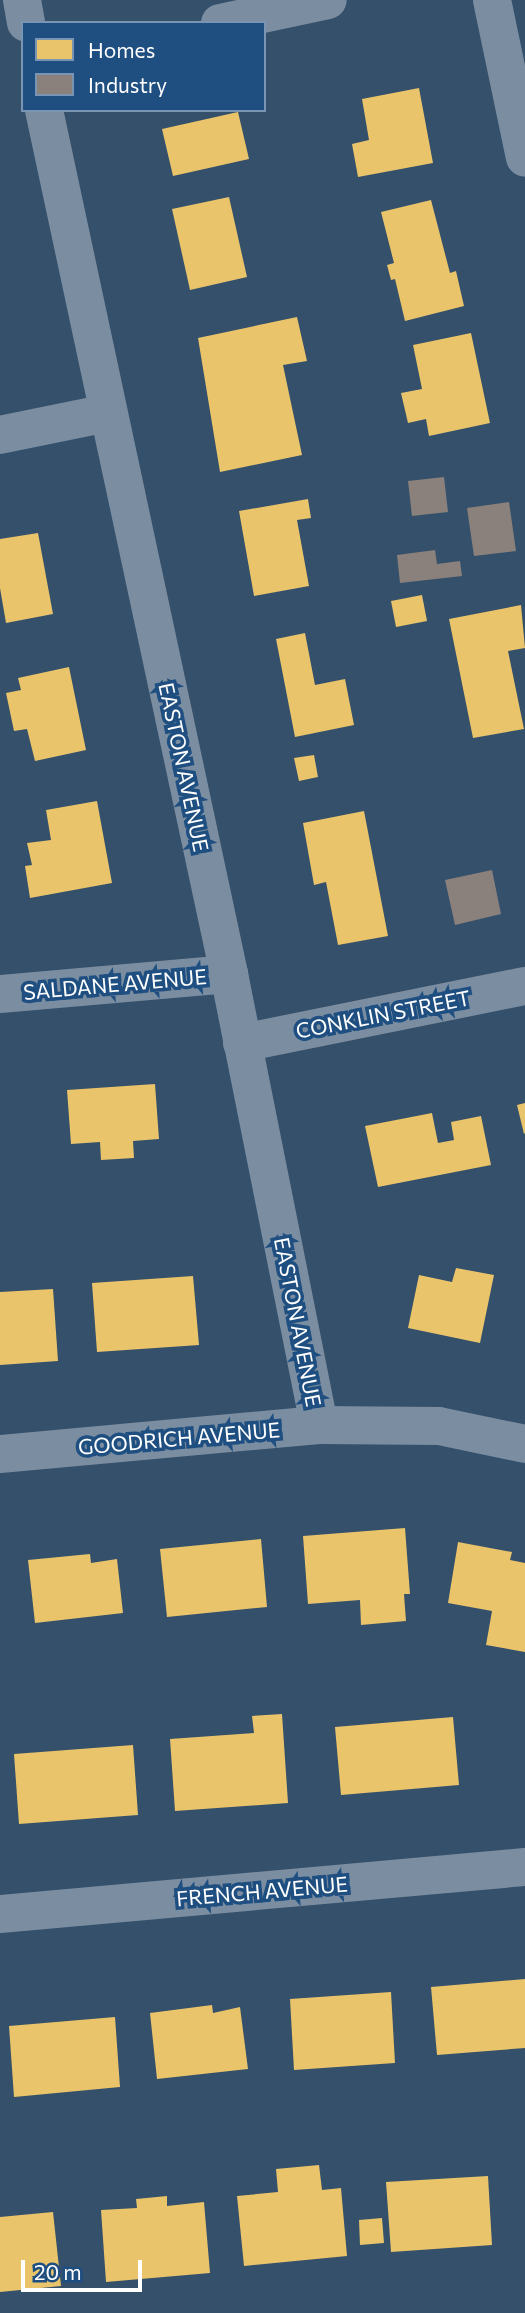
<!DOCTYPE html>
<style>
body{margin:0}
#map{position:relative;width:525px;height:2313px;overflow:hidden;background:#35506b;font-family:Commissioner,sans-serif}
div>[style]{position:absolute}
.homes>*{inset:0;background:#e9c46a}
.industry>*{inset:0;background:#8a817c}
.minor>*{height:38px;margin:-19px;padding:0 19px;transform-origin:19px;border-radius:19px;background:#7b8ea1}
span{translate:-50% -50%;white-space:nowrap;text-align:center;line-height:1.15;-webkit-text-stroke:7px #1f4f81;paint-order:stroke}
.street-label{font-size:21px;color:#fff}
.legend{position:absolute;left:21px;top:21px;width:245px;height:91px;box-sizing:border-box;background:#1f4f81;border:2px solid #7995b3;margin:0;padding:9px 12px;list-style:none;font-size:21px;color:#fff}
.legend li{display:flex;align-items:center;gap:14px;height:35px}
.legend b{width:35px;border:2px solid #7995b3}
.scale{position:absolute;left:21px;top:2260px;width:121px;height:32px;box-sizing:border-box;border:4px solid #fff;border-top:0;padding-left:9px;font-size:21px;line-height:24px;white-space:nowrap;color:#fff;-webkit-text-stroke:5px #1f4f81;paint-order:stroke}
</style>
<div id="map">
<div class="homes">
<div style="clip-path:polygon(419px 88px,433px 163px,358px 177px,352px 144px,369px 140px,362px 99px)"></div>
<div style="clip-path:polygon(238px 112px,249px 159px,173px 176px,162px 129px)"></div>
<div style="clip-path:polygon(229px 197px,247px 277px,190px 290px,172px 209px)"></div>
<div style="clip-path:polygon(431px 200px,450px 273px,456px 271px,464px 306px,405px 321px,395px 279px,391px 280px,387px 265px,394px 263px,381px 212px)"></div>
<div style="clip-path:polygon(297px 317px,307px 361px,283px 365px,302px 455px,220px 472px,198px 338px)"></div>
<div style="clip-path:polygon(471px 333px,490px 423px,429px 436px,426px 419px,408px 423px,401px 393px,422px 389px,413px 345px)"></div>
<div style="clip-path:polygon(308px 499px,311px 518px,297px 520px,309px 586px,254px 596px,239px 511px)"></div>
<div style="clip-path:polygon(38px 533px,53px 614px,6px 623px,0 588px,0 539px)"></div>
<div style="clip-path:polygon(422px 595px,427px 621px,396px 627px,391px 601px)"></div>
<div style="clip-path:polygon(521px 605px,525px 648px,508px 651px,524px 729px,473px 738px,449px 619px)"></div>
<div style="clip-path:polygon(305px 633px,315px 685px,345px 679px,354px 725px,295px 737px,276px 639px)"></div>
<div style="clip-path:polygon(69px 667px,86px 750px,35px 761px,27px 729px,14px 731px,6px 693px,21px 690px,18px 678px)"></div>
<div style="clip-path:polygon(314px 755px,318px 777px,299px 781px,294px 758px)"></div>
<div style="clip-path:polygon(97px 801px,112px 883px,30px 898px,25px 866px,32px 865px,27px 843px,51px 840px,46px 810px)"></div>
<div style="clip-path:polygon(364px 811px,388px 936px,338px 945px,326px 882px,314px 885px,303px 823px)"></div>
<div style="clip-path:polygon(155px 1084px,159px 1139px,133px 1141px,134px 1158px,101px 1160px,100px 1142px,71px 1144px,67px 1090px)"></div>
<div style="clip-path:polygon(525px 1103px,525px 1133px,524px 1134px,517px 1105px)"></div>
<div style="clip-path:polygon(432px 1113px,438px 1143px,454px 1140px,451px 1122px,481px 1116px,491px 1165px,378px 1187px,365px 1126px)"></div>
<div style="clip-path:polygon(456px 1268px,494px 1275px,480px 1343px,408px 1328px,419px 1275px,452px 1282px)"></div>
<div style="clip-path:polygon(193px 1276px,199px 1345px,97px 1352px,92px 1283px)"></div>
<div style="clip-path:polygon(53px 1289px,58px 1361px,0 1365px,0 1292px)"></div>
<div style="clip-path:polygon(405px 1528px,410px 1594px,404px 1594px,406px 1621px,361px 1625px,360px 1600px,308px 1604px,303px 1536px)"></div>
<div style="clip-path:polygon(261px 1539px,267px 1607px,167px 1617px,160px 1549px)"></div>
<div style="clip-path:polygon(458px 1542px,512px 1552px,510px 1560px,525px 1563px,525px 1652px,486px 1645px,492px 1611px,448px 1603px)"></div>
<div style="clip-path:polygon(90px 1554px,91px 1563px,117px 1559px,123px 1613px,35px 1623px,28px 1560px)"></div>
<div style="clip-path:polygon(282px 1714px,288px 1803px,175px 1811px,170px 1739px,254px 1733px,252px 1716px)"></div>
<div style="clip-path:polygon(453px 1717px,459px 1785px,341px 1795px,335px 1727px)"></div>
<div style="clip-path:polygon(133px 1745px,138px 1815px,19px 1824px,14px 1754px)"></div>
<div style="clip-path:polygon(525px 1979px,525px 2048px,437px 2055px,431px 1987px)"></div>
<div style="clip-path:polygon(391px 1992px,395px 2063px,294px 2070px,290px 1999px)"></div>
<div style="clip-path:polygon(212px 2005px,213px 2013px,240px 2007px,248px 2069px,157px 2079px,150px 2013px)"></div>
<div style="clip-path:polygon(115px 2017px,120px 2087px,14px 2097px,9px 2026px)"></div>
<div style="clip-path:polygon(319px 2165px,322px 2190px,341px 2188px,347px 2256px,244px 2266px,237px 2196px,278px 2192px,276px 2169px)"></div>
<div style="clip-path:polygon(488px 2176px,492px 2245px,391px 2252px,386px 2182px)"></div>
<div style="clip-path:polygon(167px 2196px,167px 2206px,204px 2202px,210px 2273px,106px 2282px,101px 2210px,137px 2208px,136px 2199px)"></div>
<div style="clip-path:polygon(53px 2212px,61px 2286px,0 2292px,0 2217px)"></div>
<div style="clip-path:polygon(382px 2218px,384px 2243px,360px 2245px,359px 2220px)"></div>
</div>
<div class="industry">
<div style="clip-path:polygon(444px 477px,448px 512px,412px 516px,408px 481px)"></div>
<div style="clip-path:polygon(509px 502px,516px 551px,474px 556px,467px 508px)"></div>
<div style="clip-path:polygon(435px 550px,437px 564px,460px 561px,462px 576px,400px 583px,397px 555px)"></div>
<div style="clip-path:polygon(492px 870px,501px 914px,455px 925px,445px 880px)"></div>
</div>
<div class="minor">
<div style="left:22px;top:0;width:23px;rotate:80deg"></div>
<div style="left:492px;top:0;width:161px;rotate:78.2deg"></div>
<div style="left:220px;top:23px;width:110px;rotate:-12deg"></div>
<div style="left:44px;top:110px;width:884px;rotate:77.91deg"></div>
<div style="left:229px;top:974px;width:460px;rotate:78.7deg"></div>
<div style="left:0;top:435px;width:109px;rotate:-11.6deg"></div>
<div style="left:0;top:994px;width:230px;rotate:-5deg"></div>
<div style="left:242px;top:1043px;width:289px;rotate:-11.4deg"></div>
<div style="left:0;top:1454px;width:320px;rotate:-5.2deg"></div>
<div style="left:319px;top:1425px;width:120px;rotate:0.5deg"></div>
<div style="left:439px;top:1426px;width:88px;rotate:11.8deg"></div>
<div style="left:0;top:1914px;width:527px;rotate:-5.12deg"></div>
</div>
<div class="street-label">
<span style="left:184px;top:767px;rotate:78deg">EASTON AVENUE</span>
<span style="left:115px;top:984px;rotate:-5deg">SALDANE AVENUE</span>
<span style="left:383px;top:1014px;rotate:-11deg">CONKLIN STREET</span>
<span style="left:298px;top:1322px;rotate:79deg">EASTON AVENUE</span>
<span style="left:179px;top:1438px;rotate:-5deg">GOODRICH AVENUE</span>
<span style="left:262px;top:1891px;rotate:-5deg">FRENCH AVENUE</span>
</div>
<ul class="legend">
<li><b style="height:19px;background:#e9c46a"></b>Homes</li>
<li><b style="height:19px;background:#8a817c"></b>Industry</li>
</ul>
<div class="scale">20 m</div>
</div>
